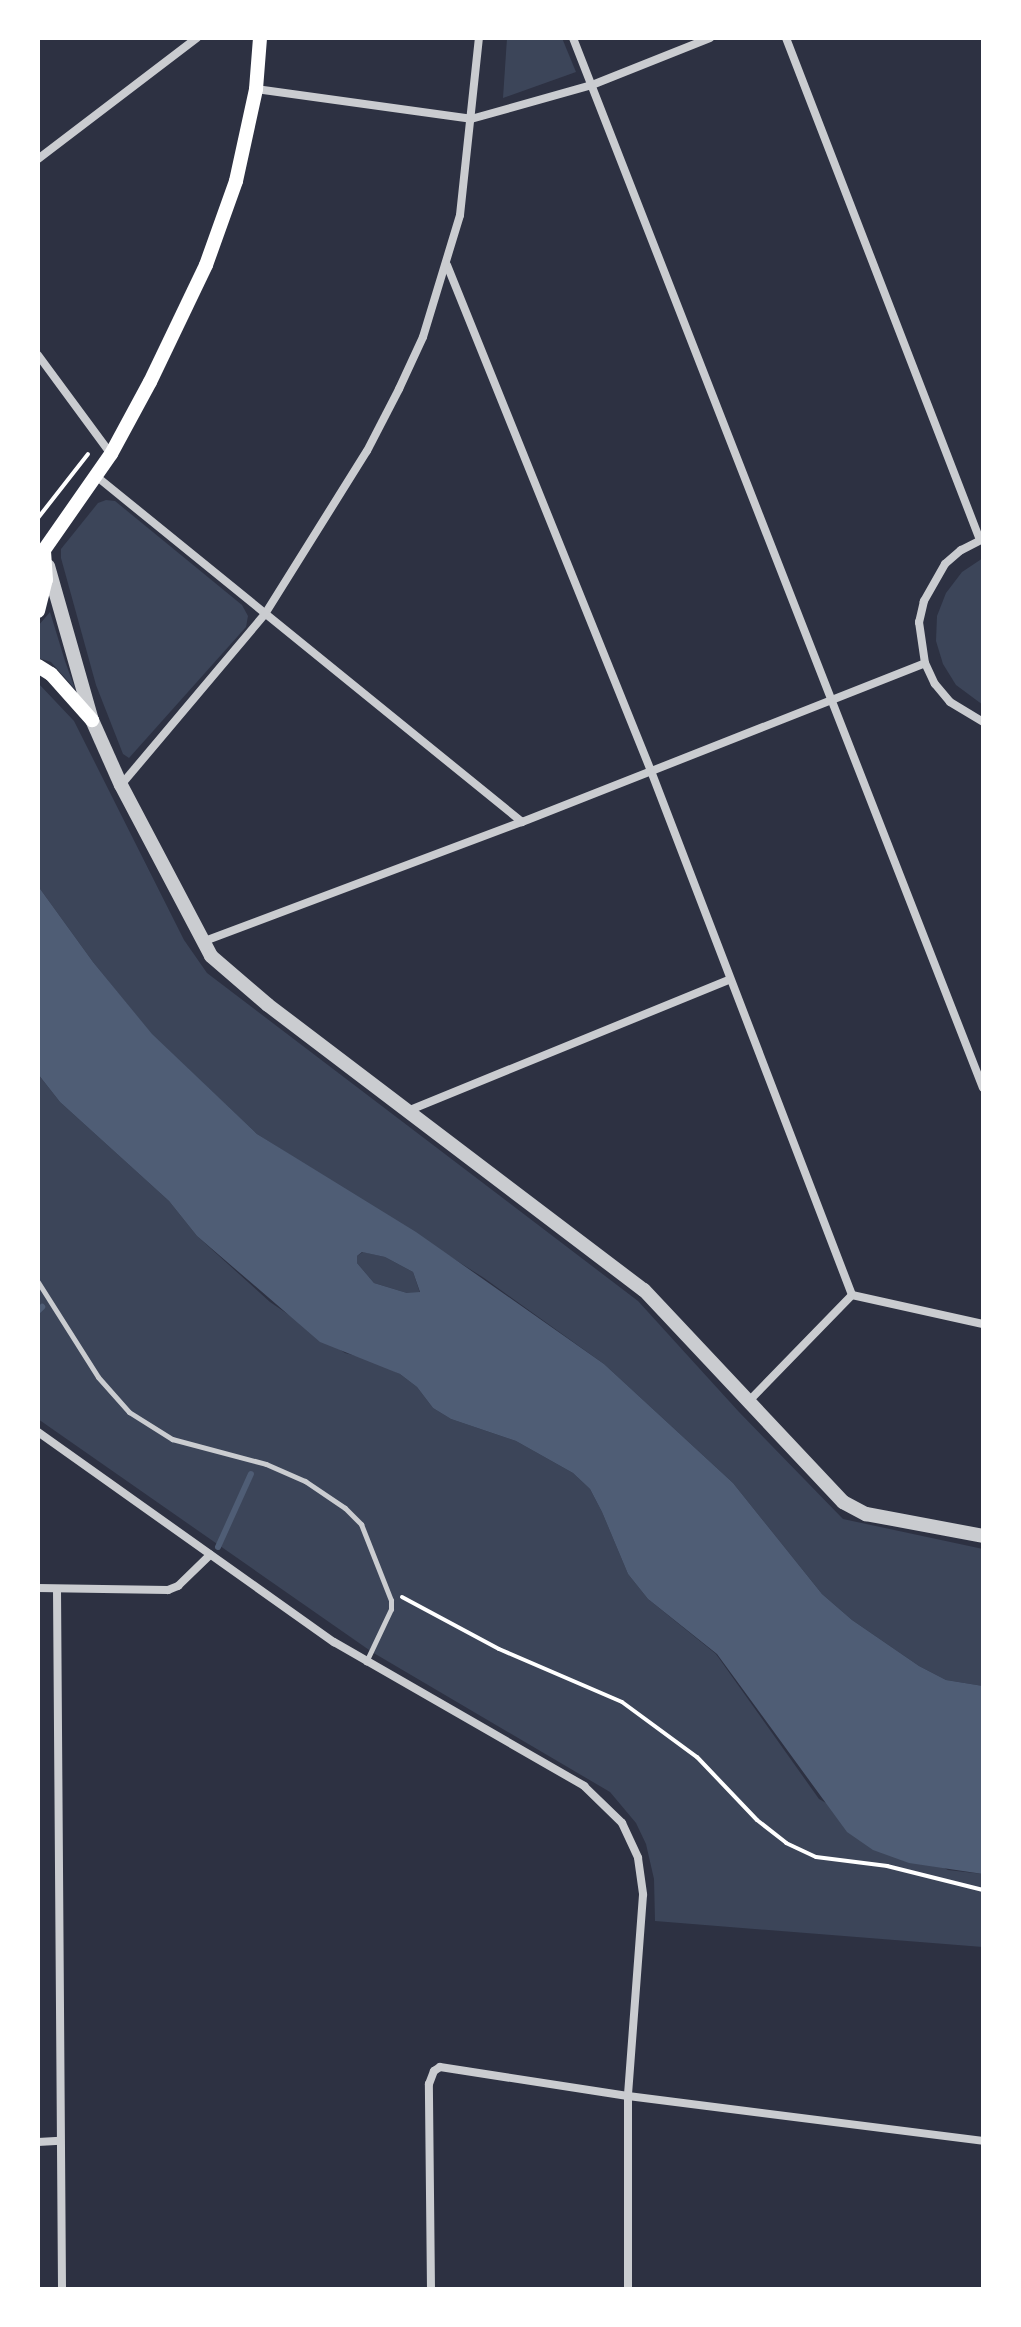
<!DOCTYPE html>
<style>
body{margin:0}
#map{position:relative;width:1021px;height:2327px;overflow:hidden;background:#2d3142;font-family:Spectral,serif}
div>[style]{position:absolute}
.green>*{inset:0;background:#3c4559}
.water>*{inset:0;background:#4f5d75}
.stream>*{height:6px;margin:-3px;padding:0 3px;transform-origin:3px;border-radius:3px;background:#4f5d75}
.path>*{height:4px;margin:-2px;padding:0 2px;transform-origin:2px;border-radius:2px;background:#fff}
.service>*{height:5px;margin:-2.5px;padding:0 2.5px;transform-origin:2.5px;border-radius:2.5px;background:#caccd0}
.minor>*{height:8px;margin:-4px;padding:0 4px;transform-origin:4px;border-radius:4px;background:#caccd0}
.tertiary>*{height:14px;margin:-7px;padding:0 7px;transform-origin:7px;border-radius:7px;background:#caccd0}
.secondary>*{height:14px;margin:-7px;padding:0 7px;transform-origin:7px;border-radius:7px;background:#fff}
span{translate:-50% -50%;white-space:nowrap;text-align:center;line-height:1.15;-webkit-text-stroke:7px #fff;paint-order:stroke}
.frame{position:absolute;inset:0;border:40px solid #fff;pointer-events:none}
</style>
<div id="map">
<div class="green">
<div style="clip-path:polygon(507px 38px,562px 38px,576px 72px,503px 98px)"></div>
<div style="clip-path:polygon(106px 500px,115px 501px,242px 605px,248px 616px,246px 627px,129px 758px,123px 754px,96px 685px,61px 558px,61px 549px,98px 503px)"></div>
<div style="clip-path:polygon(983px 558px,983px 705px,956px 685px,943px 664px,936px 641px,937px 616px,946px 593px,962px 572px)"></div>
<div style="clip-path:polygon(50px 612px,65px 661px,75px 689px,51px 662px,38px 658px,38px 626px)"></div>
<div style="clip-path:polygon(38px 683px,74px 721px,184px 940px,207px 973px,638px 1301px,739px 1412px,843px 1519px,983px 1549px,983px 1686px,946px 1680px,919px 1666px,852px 1620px,822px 1594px,733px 1483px,604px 1364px,484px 1278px,257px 1134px,152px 1035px,93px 962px,38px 886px)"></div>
<div style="clip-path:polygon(38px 1074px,60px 1102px,169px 1201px,197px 1236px,270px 1302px,345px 1353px,372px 1360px,400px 1374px,417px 1387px,433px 1408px,451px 1419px,516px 1441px,573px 1473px,590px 1489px,602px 1512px,628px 1574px,648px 1599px,716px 1654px,819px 1799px,948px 1870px,983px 1874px,983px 1947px,655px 1921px,654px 1879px,646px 1844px,636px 1823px,610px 1792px,372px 1652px,38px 1419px)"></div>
<div style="clip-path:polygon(363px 1252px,385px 1257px,413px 1272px,420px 1293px,407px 1293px,374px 1283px,357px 1263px,357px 1256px)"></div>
</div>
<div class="water">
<div style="clip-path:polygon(evenodd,38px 886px,93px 962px,152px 1034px,257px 1134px,416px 1232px,604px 1364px,733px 1483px,822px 1594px,852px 1620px,919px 1666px,946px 1680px,983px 1686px,983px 1874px,909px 1863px,873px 1850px,847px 1832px,717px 1654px,648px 1599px,628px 1574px,602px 1512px,590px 1489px,573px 1473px,516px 1441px,451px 1419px,433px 1408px,417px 1387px,400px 1374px,320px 1342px,197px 1236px,169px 1201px,60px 1102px,38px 1074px,38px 886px,362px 1252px,385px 1257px,413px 1272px,420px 1292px,407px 1293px,374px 1283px,357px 1263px,357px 1256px,362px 1252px)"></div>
</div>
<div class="stream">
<div style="left:38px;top:1311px;width:6px;rotate:-45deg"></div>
<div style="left:218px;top:1547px;width:80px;rotate:-65.7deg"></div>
</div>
<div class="path">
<div style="left:38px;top:518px;width:81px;rotate:-52deg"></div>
<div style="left:402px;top:1597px;width:110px;rotate:28.2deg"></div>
<div style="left:499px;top:1649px;width:134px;rotate:23.3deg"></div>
<div style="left:622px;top:1702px;width:93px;rotate:36.3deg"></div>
<div style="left:697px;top:1757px;width:87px;rotate:46.4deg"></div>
<div style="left:757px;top:1820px;width:37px;rotate:38deg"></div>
<div style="left:786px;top:1843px;width:33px;rotate:25deg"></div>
<div style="left:816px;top:1857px;width:72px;rotate:7.2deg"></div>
<div style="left:887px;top:1866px;width:99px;rotate:14deg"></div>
</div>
<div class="service">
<div style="left:38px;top:1282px;width:112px;rotate:57.7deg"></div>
<div style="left:98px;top:1377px;width:47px;rotate:48.5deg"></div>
<div style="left:129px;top:1412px;width:51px;rotate:32.1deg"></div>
<div style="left:172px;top:1439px;width:97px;rotate:14.9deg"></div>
<div style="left:266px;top:1464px;width:43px;rotate:23.6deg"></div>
<div style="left:305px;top:1481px;width:48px;rotate:34deg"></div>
<div style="left:345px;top:1508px;width:23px;rotate:45deg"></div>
<div style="left:361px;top:1524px;width:82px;rotate:68.5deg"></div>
<div style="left:391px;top:1600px;width:9px;rotate:90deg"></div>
<div style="left:391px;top:1609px;width:59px;rotate:115.3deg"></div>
</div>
<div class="minor">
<div style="left:573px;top:38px;width:1127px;rotate:68.67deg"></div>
<div style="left:786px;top:38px;width:538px;rotate:68.87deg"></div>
<div style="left:256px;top:89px;width:217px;rotate:7.9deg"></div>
<div style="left:471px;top:119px;width:126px;rotate:-15.7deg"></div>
<div style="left:592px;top:85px;width:127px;rotate:-21.7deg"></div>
<div style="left:38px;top:159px;width:200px;rotate:-37.3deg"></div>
<div style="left:447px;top:265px;width:546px;rotate:68.04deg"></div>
<div style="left:651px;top:771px;width:561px;rotate:69.01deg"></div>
<div style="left:38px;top:355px;width:123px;rotate:53.6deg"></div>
<div style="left:96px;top:476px;width:549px;rotate:39.08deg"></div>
<div style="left:983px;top:539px;width:25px;rotate:153deg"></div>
<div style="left:961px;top:550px;width:21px;rotate:139deg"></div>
<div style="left:945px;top:564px;width:43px;rotate:119.6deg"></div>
<div style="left:924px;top:601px;width:22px;rotate:103deg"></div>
<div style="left:919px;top:622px;width:41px;rotate:81.7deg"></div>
<div style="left:925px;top:663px;width:23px;rotate:65deg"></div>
<div style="left:935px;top:684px;width:23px;rotate:50deg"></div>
<div style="left:950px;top:702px;width:39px;rotate:31deg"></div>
<div style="left:121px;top:785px;width:224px;rotate:-49.9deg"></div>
<div style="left:265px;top:614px;width:192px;rotate:-58deg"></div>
<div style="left:367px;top:451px;width:70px;rotate:-62.7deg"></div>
<div style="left:399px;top:389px;width:57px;rotate:-65.2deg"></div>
<div style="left:423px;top:337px;width:127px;rotate:-73.1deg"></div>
<div style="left:460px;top:215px;width:178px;rotate:-83.9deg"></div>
<div style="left:202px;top:942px;width:342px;rotate:-20.6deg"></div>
<div style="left:522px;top:822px;width:433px;rotate:-21.5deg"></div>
<div style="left:410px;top:1110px;width:344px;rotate:-22.2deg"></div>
<div style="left:852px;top:1295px;width:134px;rotate:12.5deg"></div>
<div style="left:747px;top:1403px;width:151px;rotate:-45.8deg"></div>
<div style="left:38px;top:1432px;width:363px;rotate:35.4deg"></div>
<div style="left:334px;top:1642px;width:289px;rotate:29.9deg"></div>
<div style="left:584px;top:1786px;width:53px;rotate:44.2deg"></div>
<div style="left:622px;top:1823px;width:38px;rotate:65deg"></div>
<div style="left:638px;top:1858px;width:37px;rotate:82deg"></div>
<div style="left:643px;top:1895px;width:202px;rotate:94.3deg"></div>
<div style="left:628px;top:2096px;width:193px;rotate:90deg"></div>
<div style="left:38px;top:1588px;width:130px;rotate:0.9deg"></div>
<div style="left:168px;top:1590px;width:11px;rotate:-22deg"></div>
<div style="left:178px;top:1586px;width:45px;rotate:-44.1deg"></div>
<div style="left:57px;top:1589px;width:700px;rotate:89.59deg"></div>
<div style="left:38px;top:2142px;width:22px;rotate:-3deg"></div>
<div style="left:431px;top:2289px;width:205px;rotate:-90.6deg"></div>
<div style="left:429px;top:2084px;width:14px;rotate:-69deg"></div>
<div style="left:434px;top:2071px;width:7px;rotate:-34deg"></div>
<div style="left:440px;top:2067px;width:190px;rotate:8.8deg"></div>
<div style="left:628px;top:2096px;width:358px;rotate:7.2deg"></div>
</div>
<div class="tertiary">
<div style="left:48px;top:566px;width:160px;rotate:74.1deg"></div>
<div style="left:92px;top:720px;width:71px;rotate:66deg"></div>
<div style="left:121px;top:785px;width:193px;rotate:62.2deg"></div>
<div style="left:211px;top:956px;width:75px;rotate:40.7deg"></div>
<div style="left:268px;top:1005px;width:472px;rotate:37.2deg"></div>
<div style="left:644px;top:1290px;width:291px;rotate:46.8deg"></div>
<div style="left:843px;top:1502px;width:26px;rotate:28deg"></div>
<div style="left:866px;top:1514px;width:119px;rotate:10.6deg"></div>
</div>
<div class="secondary">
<div style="left:44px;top:550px;width:117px;rotate:-55.1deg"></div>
<div style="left:111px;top:454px;width:82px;rotate:-61.6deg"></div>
<div style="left:150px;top:382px;width:130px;rotate:-64.4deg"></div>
<div style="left:206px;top:265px;width:89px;rotate:-70.3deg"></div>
<div style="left:236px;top:181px;width:94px;rotate:-77.7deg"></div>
<div style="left:256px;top:89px;width:51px;rotate:-85.5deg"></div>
<div style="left:38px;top:611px;width:32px;rotate:-76deg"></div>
<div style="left:46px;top:580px;width:30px;rotate:-94deg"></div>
<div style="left:38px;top:666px;width:15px;rotate:32deg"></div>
<div style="left:51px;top:674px;width:62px;rotate:48.3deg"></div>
</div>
<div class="frame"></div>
</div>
